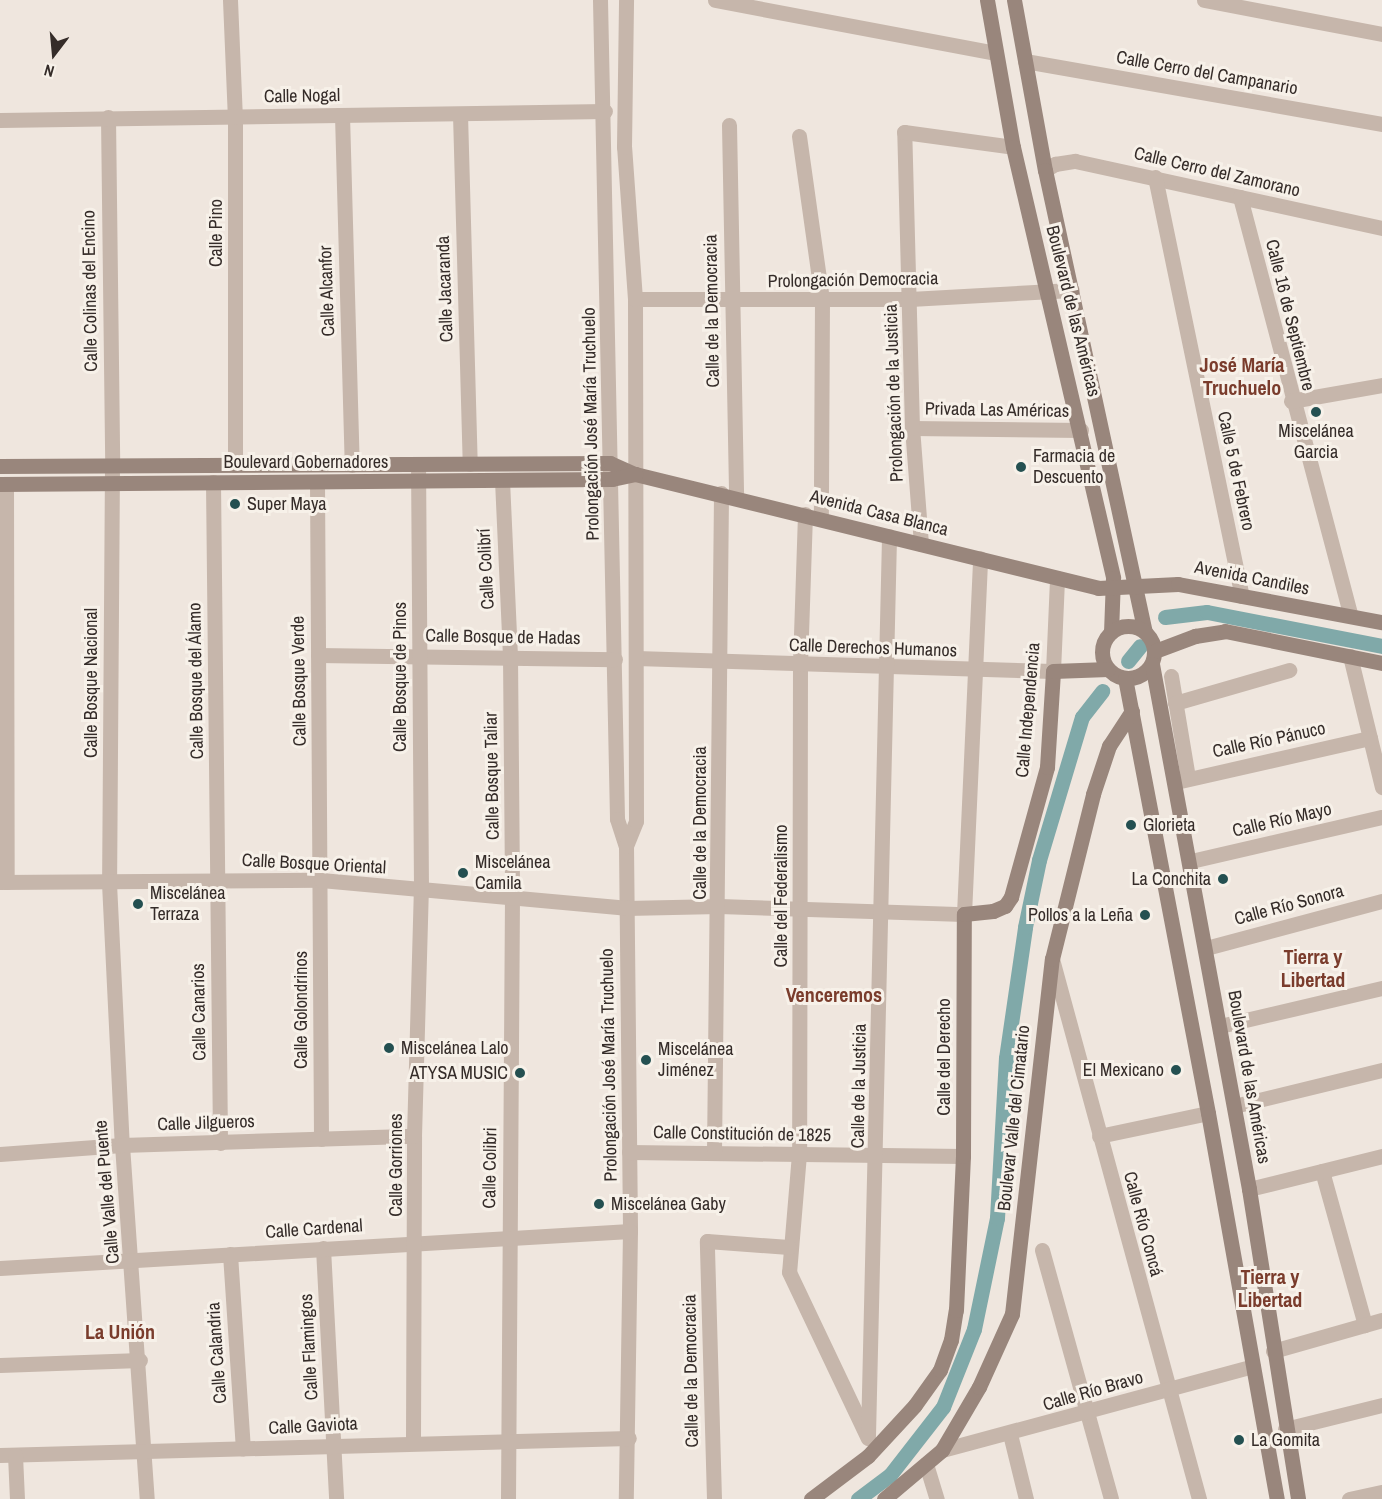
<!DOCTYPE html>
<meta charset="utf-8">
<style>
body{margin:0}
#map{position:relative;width:1382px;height:1499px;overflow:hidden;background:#efe6de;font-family:"Archivo Narrow",sans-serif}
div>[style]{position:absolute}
.canal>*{height:15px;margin:-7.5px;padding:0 7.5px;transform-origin:7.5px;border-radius:7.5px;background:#80a9a9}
.street>*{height:15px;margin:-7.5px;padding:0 7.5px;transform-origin:7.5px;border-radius:7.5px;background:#c6b6ab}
.secondary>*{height:15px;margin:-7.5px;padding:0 7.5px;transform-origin:7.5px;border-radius:7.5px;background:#99867c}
.secondary>.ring{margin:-7.5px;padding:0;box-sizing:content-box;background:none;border:15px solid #99867c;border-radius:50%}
.dots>*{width:16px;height:16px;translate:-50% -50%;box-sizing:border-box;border:3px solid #f7f1e9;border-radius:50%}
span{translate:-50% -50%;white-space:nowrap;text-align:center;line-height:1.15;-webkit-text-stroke:6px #f7f1e9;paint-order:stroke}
.street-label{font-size:18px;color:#352c29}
.poi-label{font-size:18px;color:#352c29}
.left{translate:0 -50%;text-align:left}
.right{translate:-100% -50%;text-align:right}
.neighbourhood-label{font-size:20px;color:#7a3c2c;font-weight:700}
.north{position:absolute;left:24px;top:24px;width:60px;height:60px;-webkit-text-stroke:4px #f7f1e9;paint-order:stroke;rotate:196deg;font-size:16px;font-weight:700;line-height:24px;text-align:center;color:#352c29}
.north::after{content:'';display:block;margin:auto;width:21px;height:27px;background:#352c29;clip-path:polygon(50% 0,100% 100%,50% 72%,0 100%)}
</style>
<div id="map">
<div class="canal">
<div style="left:1165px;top:617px;width:42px;rotate:-6.8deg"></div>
<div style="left:1207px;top:612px;width:178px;rotate:11deg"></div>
<div style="left:1128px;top:661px;width:19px;rotate:-51deg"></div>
<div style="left:858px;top:1499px;width:40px;rotate:-37deg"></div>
<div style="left:890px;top:1475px;width:86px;rotate:-52.1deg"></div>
<div style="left:943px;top:1407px;width:84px;rotate:-68.3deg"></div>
<div style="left:974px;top:1329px;width:113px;rotate:-78.3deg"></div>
<div style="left:997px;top:1218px;width:160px;rotate:-86.8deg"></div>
<div style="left:1006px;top:1058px;width:132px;rotate:-81.7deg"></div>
<div style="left:1025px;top:927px;width:68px;rotate:-78.2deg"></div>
<div style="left:1039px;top:860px;width:149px;rotate:-73.3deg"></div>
<div style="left:1082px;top:717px;width:33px;rotate:-52deg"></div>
</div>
<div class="street">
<div style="left:230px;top:0;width:117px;rotate:87.6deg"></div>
<div style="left:235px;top:117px;width:348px;rotate:90deg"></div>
<div style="left:600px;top:0;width:819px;rotate:88.81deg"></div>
<div style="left:617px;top:819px;width:28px;rotate:72deg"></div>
<div style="left:626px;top:846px;width:385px;rotate:89.4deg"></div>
<div style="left:630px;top:1231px;width:268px;rotate:90.9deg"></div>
<div style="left:715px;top:0;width:285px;rotate:10.7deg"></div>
<div style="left:1204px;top:0;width:181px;rotate:10.8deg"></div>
<div style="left:1025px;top:61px;width:363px;rotate:10deg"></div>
<div style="left:460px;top:114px;width:350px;rotate:88.4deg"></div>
<div style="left:342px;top:115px;width:350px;rotate:88.4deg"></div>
<div style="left:108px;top:117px;width:349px;rotate:89.3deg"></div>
<div style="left:112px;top:466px;width:417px;rotate:90.4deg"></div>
<div style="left:109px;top:883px;width:262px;rotate:87.2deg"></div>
<div style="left:122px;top:1145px;width:355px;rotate:86deg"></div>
<div style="left:0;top:120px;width:605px;rotate:-0.85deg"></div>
<div style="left:729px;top:125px;width:372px;rotate:88.9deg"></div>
<div style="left:799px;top:136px;width:166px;rotate:82deg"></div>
<div style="left:822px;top:300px;width:219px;rotate:90.3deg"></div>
<div style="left:1045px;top:170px;width:12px;rotate:-31deg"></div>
<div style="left:1055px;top:164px;width:20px;rotate:-9deg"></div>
<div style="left:1075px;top:161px;width:314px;rotate:12.3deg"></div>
<div style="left:1155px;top:177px;width:428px;rotate:78.3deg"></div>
<div style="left:1240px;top:197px;width:433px;rotate:75.2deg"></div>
<div style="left:635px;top:299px;width:275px"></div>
<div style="left:910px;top:299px;width:162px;rotate:-3.2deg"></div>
<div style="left:1291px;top:401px;width:92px;rotate:-10deg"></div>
<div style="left:912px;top:428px;width:169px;rotate:0.7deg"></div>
<div style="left:502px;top:480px;width:176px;rotate:87.4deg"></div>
<div style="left:510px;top:656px;width:240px;rotate:89.5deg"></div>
<div style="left:512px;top:896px;width:603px;rotate:90.38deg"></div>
<div style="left:213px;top:482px;width:661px;rotate:89.39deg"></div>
<div style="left:317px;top:482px;width:657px;rotate:89.65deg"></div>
<div style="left:6px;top:484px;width:398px;rotate:89.9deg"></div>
<div style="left:805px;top:514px;width:150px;rotate:91.9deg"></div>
<div style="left:800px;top:664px;width:490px;rotate:90.1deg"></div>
<div style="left:799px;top:1154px;width:118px;rotate:94.8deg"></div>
<div style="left:789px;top:1272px;width:184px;rotate:64.6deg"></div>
<div style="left:921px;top:544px;width:116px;rotate:-94.4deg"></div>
<div style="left:912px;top:428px;width:296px;rotate:-91.5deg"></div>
<div style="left:904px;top:132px;width:110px;rotate:7.8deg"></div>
<div style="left:318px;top:655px;width:297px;rotate:0.8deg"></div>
<div style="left:1350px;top:656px;width:135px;rotate:76.3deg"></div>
<div style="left:636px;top:658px;width:417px;rotate:1.8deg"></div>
<div style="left:1053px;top:671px;width:93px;rotate:-87.5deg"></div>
<div style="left:1171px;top:676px;width:103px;rotate:80.5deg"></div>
<div style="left:1175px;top:703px;width:119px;rotate:-16.1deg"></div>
<div style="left:1176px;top:782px;width:199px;rotate:-12.8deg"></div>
<div style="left:626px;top:846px;width:27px;rotate:-68deg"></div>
<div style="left:636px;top:821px;width:522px;rotate:-90.11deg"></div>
<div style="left:635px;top:299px;width:152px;rotate:-94.1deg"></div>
<div style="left:624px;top:147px;width:147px;rotate:-89.2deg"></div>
<div style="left:1191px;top:861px;width:196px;rotate:-13deg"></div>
<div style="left:0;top:882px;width:321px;rotate:-0.4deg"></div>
<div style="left:321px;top:880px;width:306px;rotate:5.2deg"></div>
<div style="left:626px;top:908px;width:93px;rotate:-1.2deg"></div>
<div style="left:719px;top:906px;width:245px;rotate:1.9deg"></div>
<div style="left:964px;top:914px;width:356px;rotate:-87.4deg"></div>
<div style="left:1206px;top:948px;width:182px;rotate:-15deg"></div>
<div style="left:1052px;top:959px;width:560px;rotate:74.77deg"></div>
<div style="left:1220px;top:1026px;width:166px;rotate:-13.2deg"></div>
<div style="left:1234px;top:1106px;width:152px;rotate:-13.7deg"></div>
<div style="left:1099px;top:1136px;width:111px;rotate:-11.9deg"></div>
<div style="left:629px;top:1152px;width:334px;rotate:0.7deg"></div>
<div style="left:714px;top:1153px;width:660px;rotate:-89.39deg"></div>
<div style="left:0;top:1154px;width:122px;rotate:-4.2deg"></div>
<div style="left:122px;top:1145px;width:292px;rotate:-1.8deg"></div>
<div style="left:1322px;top:1171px;width:160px;rotate:74.4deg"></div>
<div style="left:1249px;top:1189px;width:137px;rotate:-13.9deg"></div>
<div style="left:323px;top:1248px;width:251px;rotate:87deg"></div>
<div style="left:1042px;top:1250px;width:258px;rotate:74.5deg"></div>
<div style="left:230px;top:1254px;width:195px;rotate:86.2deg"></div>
<div style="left:0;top:1268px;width:631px;rotate:-3.36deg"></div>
<div style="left:1273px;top:1351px;width:113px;rotate:-15.9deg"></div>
<div style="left:0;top:1365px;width:140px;rotate:-2deg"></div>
<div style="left:1285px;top:1429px;width:100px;rotate:-13.9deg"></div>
<div style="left:1010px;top:1434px;width:67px;rotate:76.2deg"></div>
<div style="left:868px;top:1435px;width:899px;rotate:-88.66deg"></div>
<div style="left:413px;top:1441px;width:305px;rotate:-89.8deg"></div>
<div style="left:414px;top:1136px;width:247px;rotate:-88.4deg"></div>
<div style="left:421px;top:889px;width:425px;rotate:-90.4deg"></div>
<div style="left:942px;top:1450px;width:322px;rotate:-15.1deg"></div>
<div style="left:0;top:1455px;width:629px;rotate:-1.55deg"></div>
<div style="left:15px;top:1455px;width:44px;rotate:87.4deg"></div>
<div style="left:926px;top:1464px;width:37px;rotate:73deg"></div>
<div style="left:714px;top:1499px;width:258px;rotate:-91.6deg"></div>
<div style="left:707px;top:1241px;width:82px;rotate:4.2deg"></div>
<div style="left:1349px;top:1499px;width:34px;rotate:-12deg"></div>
</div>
<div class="secondary">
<div style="left:987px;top:0;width:149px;rotate:80deg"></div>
<div style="left:1013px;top:147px;width:442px;rotate:76.9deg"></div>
<div style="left:1113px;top:578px;width:54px;rotate:92.1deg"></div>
<div style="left:1014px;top:0;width:173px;rotate:79.7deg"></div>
<div style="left:1045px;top:170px;width:472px;rotate:77.8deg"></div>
<div style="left:0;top:466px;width:610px;rotate:-0.28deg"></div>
<div style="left:610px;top:463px;width:27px;rotate:24deg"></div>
<div style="left:635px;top:474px;width:477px;rotate:13.8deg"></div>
<div style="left:1098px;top:588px;width:80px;rotate:-2.9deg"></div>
<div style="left:1178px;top:584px;width:208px;rotate:10.6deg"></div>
<div style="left:0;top:484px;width:612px;rotate:-0.47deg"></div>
<div style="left:612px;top:479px;width:24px;rotate:-12deg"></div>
<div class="ring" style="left:1102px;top:626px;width:37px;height:37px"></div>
<div style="left:1155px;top:651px;width:43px;rotate:-20.6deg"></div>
<div style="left:1195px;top:636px;width:30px;rotate:-9deg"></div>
<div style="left:1225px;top:631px;width:160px;rotate:11.5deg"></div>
<div style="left:1152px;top:664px;width:534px;rotate:79.53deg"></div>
<div style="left:1249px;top:1189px;width:314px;rotate:81deg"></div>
<div style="left:1125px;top:678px;width:443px;rotate:79.2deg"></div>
<div style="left:1208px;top:1113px;width:392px;rotate:79.9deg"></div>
<div style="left:811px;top:1499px;width:71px;rotate:-37deg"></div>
<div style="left:868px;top:1456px;width:69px;rotate:-47.3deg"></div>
<div style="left:915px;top:1405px;width:43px;rotate:-54.5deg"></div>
<div style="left:940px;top:1370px;width:32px;rotate:-70deg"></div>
<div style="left:951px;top:1340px;width:30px;rotate:-81deg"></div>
<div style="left:956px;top:1310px;width:154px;rotate:-87.4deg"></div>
<div style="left:963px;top:1156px;width:242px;rotate:-89.8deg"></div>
<div style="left:964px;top:914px;width:29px;rotate:-6deg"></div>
<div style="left:993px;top:911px;width:13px;rotate:-23deg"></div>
<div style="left:1005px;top:906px;width:11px;rotate:-56deg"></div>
<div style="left:1011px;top:897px;width:135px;rotate:-74.5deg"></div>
<div style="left:1047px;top:767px;width:96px;rotate:-86.4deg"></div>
<div style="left:1053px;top:671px;width:55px;rotate:-2.1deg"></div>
<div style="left:884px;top:1499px;width:76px;rotate:-40.2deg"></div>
<div style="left:942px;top:1450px;width:73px;rotate:-59.6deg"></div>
<div style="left:979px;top:1387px;width:80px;rotate:-65.7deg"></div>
<div style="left:1012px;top:1314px;width:357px;rotate:-83.6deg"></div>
<div style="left:1052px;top:959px;width:170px;rotate:-76deg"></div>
<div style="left:1093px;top:794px;width:51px;rotate:-71.6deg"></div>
<div style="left:1109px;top:746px;width:42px;rotate:-56.7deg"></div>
</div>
<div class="dots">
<div style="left:1316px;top:412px;background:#245051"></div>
<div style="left:1021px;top:467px;background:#245051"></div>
<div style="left:235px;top:504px;background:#245051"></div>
<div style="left:1131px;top:825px;background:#245051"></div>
<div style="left:463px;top:873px;background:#245051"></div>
<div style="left:1223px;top:879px;background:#245051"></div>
<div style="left:138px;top:904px;background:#245051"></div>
<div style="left:1145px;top:915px;background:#245051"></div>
<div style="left:389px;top:1048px;background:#245051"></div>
<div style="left:646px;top:1060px;background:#245051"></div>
<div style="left:1176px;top:1070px;background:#245051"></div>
<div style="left:520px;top:1073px;background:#245051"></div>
<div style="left:599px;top:1204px;background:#245051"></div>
<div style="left:1239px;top:1440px;background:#245051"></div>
</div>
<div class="street-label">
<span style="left:1207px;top:73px;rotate:10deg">Calle Cerro del Campanario</span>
<span style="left:302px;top:96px;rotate:-1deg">Calle Nogal</span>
<span style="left:1217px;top:172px;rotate:13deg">Calle Cerro del Zamorano</span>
<span style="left:216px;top:233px;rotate:-90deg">Calle Pino</span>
<span style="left:853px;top:280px;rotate:-1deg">Prolongación Democracia</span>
<span style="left:445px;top:289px;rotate:-92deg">Calle Jacaranda</span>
<span style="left:90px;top:291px;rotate:-91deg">Calle Colinas del Encino</span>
<span style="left:327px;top:291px;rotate:-92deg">Calle Alcanfor</span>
<span style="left:712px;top:311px;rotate:-91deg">Calle de la Democracia</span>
<span style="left:1073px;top:311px;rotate:76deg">Boulevard de las Américas</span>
<span style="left:1290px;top:315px;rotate:76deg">Calle 16 de Septiembre</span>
<span style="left:894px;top:393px;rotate:-92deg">Prolongación de la Justicia</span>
<span style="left:997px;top:410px;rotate:1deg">Privada Las Américas</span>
<span style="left:591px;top:424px;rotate:-91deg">Prolongación José María Truchuelo</span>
<span style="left:306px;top:462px">Boulevard Gobernadores</span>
<span style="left:1236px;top:471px;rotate:78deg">Calle 5 de Febrero</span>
<span style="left:879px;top:513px;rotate:14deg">Avenida Casa Blanca</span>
<span style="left:486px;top:569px;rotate:-93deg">Calle Colibrí</span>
<span style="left:1252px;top:578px;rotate:11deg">Avenida Candiles</span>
<span style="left:503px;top:637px;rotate:1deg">Calle Bosque de Hadas</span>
<span style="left:873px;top:648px;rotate:2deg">Calle Derechos Humanos</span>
<span style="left:400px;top:677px;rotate:-90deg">Calle Bosque de Pinos</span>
<span style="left:196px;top:681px;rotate:-91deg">Calle Bosque del Álamo</span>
<span style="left:299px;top:681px;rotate:-91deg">Calle Bosque Verde</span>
<span style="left:91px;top:683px;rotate:-90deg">Calle Bosque Nacional</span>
<span style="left:1028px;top:710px;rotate:-85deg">Calle Independencia</span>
<span style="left:1269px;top:740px;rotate:-12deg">Calle Río Pánuco</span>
<span style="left:492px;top:776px;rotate:-91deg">Calle Bosque Taliar</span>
<span style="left:1282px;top:820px;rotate:-13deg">Calle Río Mayo</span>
<span style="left:700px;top:823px;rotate:-90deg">Calle de la Democracia</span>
<span style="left:314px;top:864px;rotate:3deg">Calle Bosque Oriental</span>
<span style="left:781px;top:896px;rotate:-90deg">Calle del Federalismo</span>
<span style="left:1289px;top:905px;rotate:-15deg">Calle Río Sonora</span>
<span style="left:301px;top:1010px;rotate:-90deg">Calle Golondrinos</span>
<span style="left:199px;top:1012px;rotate:-91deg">Calle Canarios</span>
<span style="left:944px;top:1057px;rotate:-90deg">Calle del Derecho</span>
<span style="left:609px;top:1065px;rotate:-91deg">Prolongación José María Truchuelo</span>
<span style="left:1249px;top:1077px;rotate:80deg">Boulevard de las Américas</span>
<span style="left:859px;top:1086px;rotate:-89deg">Calle de la Justicia</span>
<span style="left:1014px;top:1118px;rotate:-84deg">Boulevar Valle del Cimatario</span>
<span style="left:206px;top:1123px;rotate:-2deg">Calle Jilgueros</span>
<span style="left:742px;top:1134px;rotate:1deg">Calle Constitución de 1825</span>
<span style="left:396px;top:1165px;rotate:-90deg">Calle Gorriones</span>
<span style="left:490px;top:1168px;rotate:-89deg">Calle Colibri</span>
<span style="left:107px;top:1192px;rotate:-95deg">Calle Valle del Puente</span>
<span style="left:1143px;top:1224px;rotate:75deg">Calle Río Concá</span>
<span style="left:314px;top:1229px;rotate:-4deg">Calle Cardenal</span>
<span style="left:309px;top:1347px;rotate:-93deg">Calle Flamingos</span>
<span style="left:217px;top:1353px;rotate:-94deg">Calle Calandria</span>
<span style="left:691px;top:1371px;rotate:-91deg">Calle de la Democracia</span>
<span style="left:1093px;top:1391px;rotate:-16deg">Calle Río Bravo</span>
<span style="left:313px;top:1426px;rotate:-3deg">Calle Gaviota</span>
</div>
<div class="poi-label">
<span style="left:1316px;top:442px">Miscelánea<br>Garcia</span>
<span class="left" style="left:1033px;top:467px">Farmacia de<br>Descuento</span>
<span class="left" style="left:247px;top:504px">Super Maya</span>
<span class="left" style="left:1143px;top:825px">Glorieta</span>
<span class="left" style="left:475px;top:873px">Miscelánea<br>Camila</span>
<span class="right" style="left:1211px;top:879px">La Conchita</span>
<span class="left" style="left:150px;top:904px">Miscelánea<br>Terraza</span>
<span class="right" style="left:1133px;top:915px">Pollos a la Leña</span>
<span class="left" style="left:401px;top:1048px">Miscelánea Lalo</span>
<span class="left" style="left:658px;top:1060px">Miscelánea<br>Jiménez</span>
<span class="right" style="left:1164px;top:1070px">El Mexicano</span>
<span class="right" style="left:508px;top:1073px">ATYSA MUSIC</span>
<span class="left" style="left:611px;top:1204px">Miscelánea Gaby</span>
<span class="left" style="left:1251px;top:1440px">La Gomita</span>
</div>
<div class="neighbourhood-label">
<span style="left:1242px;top:376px">José María<br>Truchuelo</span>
<span style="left:1313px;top:968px">Tierra y<br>Libertad</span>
<span style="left:834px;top:994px">Venceremos</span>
<span style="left:1270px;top:1288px">Tierra y<br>Libertad</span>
<span style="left:120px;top:1331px">La Unión</span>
</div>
<div class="north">N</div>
</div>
